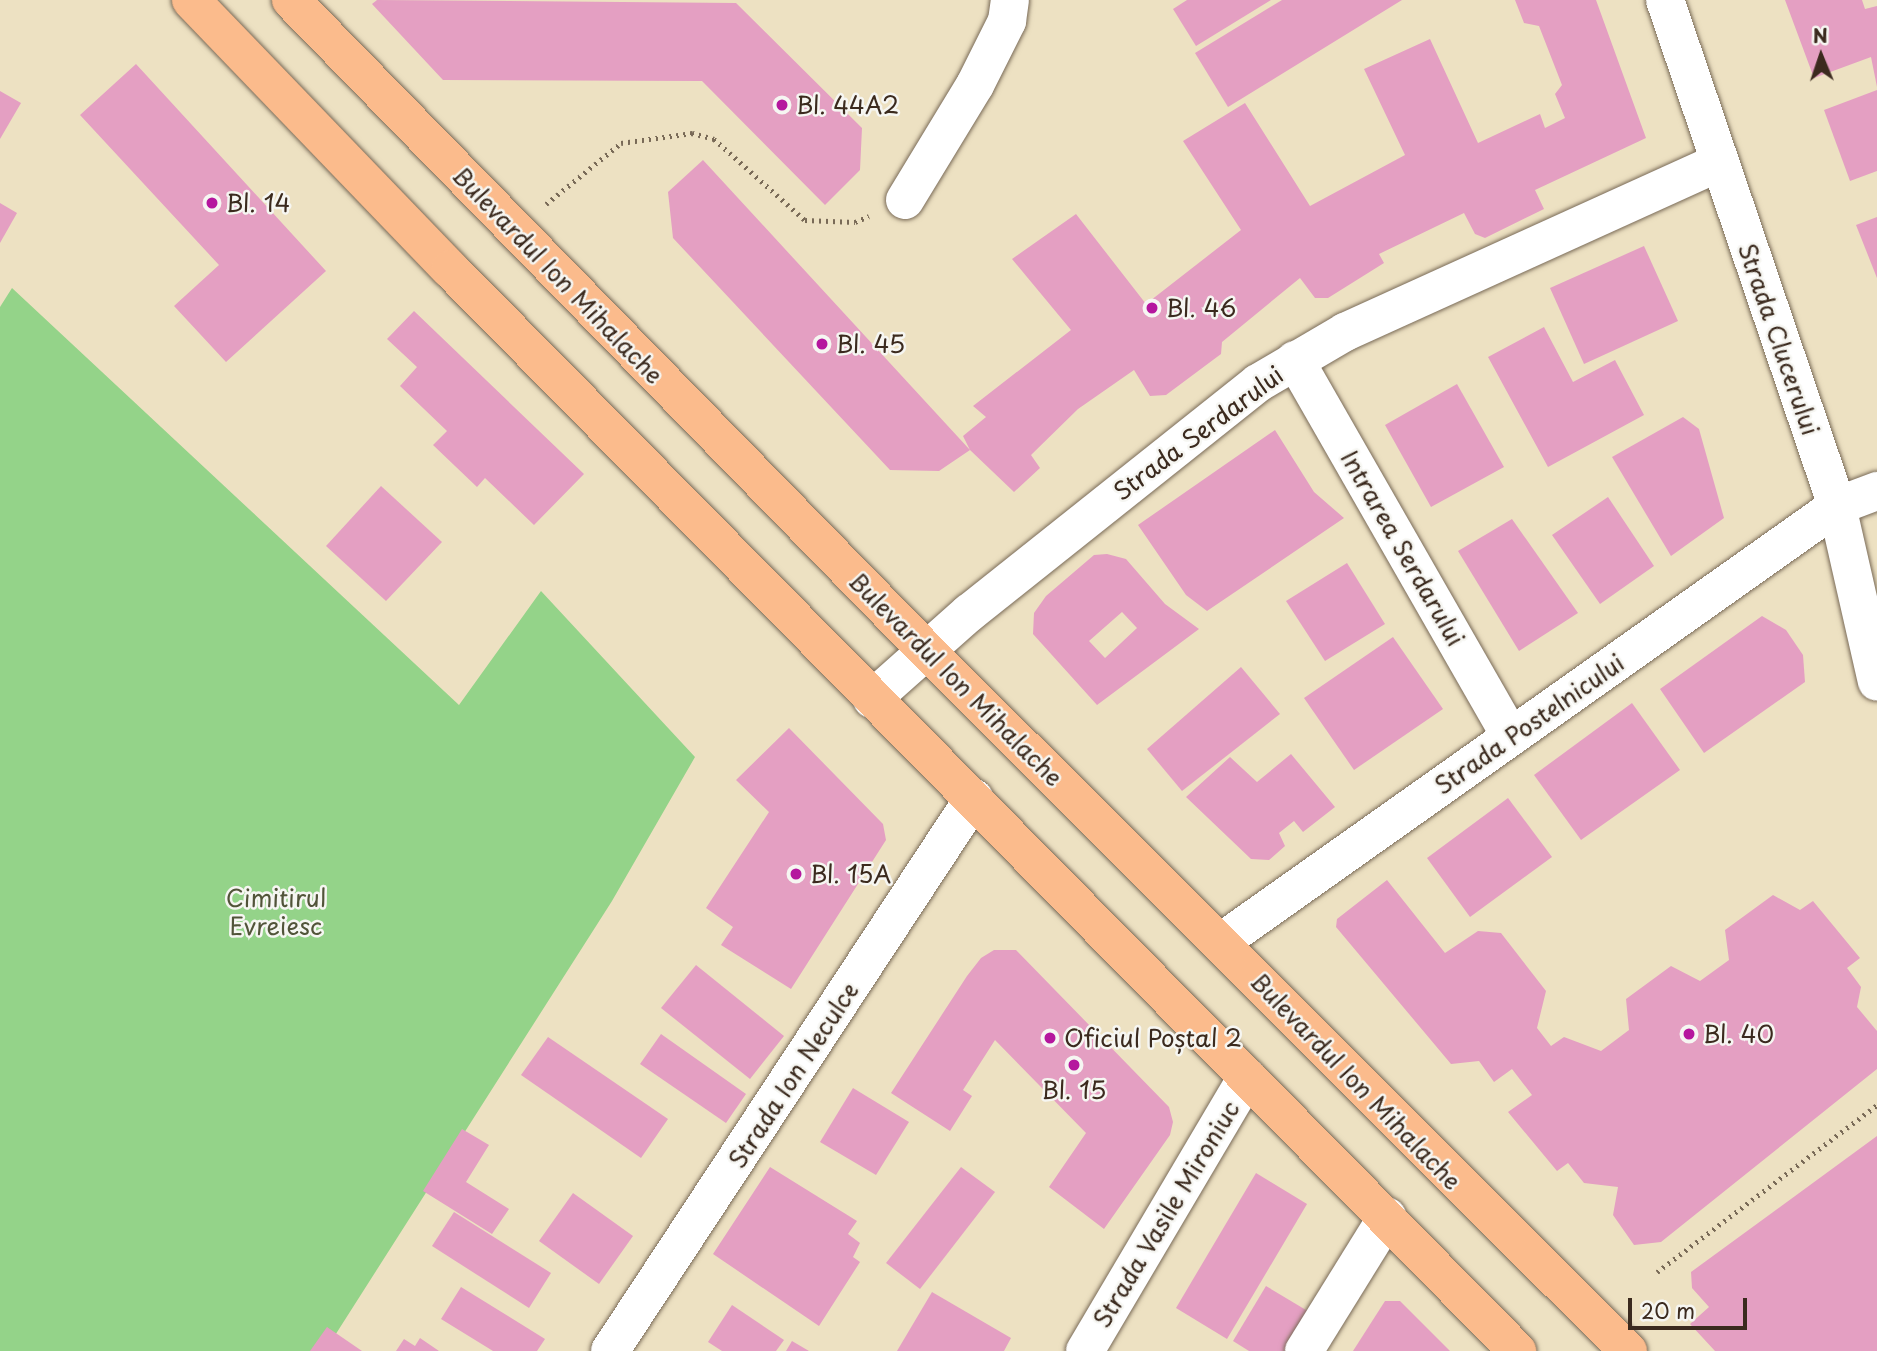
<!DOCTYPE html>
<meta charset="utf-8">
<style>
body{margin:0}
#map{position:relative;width:1877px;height:1351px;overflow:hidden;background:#ede1c2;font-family:"Playpen Sans",sans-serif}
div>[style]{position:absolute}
.green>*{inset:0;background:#94d389}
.building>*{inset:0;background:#e49fc2}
.path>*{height:4.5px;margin-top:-2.25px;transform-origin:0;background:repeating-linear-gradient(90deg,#796a57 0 2px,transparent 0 7px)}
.roads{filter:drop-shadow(0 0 2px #796a57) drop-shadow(0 0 2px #796a57)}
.minor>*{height:38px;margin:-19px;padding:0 19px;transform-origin:19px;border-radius:19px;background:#fff}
.major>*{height:38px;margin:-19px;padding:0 19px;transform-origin:19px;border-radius:19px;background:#fbbb8c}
.dots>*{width:19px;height:19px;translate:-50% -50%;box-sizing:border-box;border:4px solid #f6f6f2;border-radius:50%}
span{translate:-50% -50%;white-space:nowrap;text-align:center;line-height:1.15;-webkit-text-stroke:5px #f6f6f2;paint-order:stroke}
.poi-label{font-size:24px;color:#3b2a1e}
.left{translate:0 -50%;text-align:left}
.street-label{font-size:24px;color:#3b2a1e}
.park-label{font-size:24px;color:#515439}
.north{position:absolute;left:1786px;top:21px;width:70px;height:70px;-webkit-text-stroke:5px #f6f6f2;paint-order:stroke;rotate:358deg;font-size:19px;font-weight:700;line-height:28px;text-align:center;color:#3b2a1e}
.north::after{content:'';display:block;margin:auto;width:24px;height:32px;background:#3b2a1e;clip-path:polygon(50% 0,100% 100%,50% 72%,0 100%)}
.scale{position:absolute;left:1628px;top:1298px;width:119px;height:32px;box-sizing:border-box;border:4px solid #3b2a1e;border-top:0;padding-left:9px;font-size:21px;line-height:24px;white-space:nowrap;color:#3b2a1e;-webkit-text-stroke:5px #f6f6f2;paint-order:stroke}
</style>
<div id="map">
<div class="green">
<div style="clip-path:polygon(12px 288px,459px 705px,541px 591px,695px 757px,612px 901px,325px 1351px,0 1351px,0 307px)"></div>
</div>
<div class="building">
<div style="clip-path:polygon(377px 0,736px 3px,862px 128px,860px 170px,825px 205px,702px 81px,443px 80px,372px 4px)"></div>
<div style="clip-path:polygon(1187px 0,1271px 0,1196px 46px,1173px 9px)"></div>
<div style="clip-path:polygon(1282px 0,1402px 0,1228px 107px,1195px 53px)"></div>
<div style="clip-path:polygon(1515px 0,1596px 0,1646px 138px,1535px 190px,1544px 209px,1485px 238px,1475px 234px,1464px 213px,1379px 254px,1384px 263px,1328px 298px,1315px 298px,1300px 278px,1222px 342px,1221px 354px,1166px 395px,1150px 396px,1134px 370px,1078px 409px,1031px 455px,1040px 468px,1014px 492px,970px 450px,939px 471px,890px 470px,673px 238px,668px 192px,703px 160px,970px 450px,963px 436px,986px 417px,973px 406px,1071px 330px,1012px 259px,1076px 214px,1146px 304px,1241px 230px,1183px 141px,1245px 103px,1310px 206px,1405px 155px,1364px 69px,1430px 39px,1478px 143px,1540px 114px,1545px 128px,1565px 118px,1555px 94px,1562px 85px,1539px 26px,1524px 23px)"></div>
<div style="clip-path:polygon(1785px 0,1862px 0,1865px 9px,1877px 6px,1877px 87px,1871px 57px,1814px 78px)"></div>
<div style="clip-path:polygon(136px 64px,326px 271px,226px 362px,174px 306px,219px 265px,80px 115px)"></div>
<div style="clip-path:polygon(1877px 90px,1877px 171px,1850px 181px,1824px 110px)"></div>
<div style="clip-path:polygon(0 91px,21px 103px,0 139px)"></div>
<div style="clip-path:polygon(0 203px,17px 213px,0 243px)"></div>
<div style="clip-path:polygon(1877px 217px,1877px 278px,1856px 225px)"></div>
<div style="clip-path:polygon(1644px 246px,1678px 321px,1584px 364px,1550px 288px)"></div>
<div style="clip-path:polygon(414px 311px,584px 474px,534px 525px,485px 478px,477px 487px,433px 445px,447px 431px,400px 386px,417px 367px,387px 339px)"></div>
<div style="clip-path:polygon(1544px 327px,1573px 382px,1615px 360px,1644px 415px,1548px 467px,1488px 357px)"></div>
<div style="clip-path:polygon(1457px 384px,1504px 467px,1431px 507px,1385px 425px)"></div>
<div style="clip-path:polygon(1683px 417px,1699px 429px,1724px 518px,1671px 556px,1612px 457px)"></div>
<div style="clip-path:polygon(1275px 430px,1314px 492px,1344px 518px,1207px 611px,1186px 595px,1138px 525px)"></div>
<div style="clip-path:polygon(381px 486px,442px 542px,386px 601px,326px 546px)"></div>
<div style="clip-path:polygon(1608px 497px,1654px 566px,1600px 604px,1552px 535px)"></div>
<div style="clip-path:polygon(1512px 519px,1578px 613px,1519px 651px,1458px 551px)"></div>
<div style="clip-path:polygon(evenodd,1107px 554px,1126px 559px,1165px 604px,1199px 629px,1097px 705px,1033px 634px,1034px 613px,1046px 596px,1094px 555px,1107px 554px,1122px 612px,1137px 628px,1105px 658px,1089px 641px,1122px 612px)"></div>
<div style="clip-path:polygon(1347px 563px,1385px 624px,1325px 661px,1286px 601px)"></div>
<div style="clip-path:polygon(1762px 616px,1786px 630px,1803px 655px,1805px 682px,1704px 753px,1660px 689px)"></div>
<div style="clip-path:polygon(1393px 637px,1443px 709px,1354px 770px,1304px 698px)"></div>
<div style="clip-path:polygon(1241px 667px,1280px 714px,1182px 791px,1147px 749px)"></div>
<div style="clip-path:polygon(1632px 703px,1680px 770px,1581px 840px,1534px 775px)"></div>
<div style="clip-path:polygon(789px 728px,883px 824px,886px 840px,791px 989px,721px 945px,733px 927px,706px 908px,769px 812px,736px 780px)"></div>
<div style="clip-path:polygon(1291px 754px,1335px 807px,1303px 832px,1294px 821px,1279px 833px,1285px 846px,1269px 860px,1251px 859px,1186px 797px,1230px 757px,1257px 782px)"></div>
<div style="clip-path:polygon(1508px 798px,1552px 857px,1470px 917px,1427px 858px)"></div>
<div style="clip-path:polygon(1387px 880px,1445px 953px,1478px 931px,1501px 933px,1546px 991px,1537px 1028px,1551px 1046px,1564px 1037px,1601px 1051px,1629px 1030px,1626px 999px,1671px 966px,1700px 981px,1729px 960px,1725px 930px,1773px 895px,1800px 910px,1813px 901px,1860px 958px,1847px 968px,1861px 987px,1857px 1007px,1877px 1031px,1877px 1069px,1661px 1242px,1634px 1245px,1613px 1215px,1618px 1187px,1584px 1183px,1568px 1163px,1557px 1171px,1508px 1112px,1532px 1095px,1512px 1069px,1494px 1082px,1479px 1061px,1451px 1064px,1336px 927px,1337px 919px)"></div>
<div style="clip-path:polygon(994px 950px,1016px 950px,1169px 1107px,1173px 1122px,1170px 1135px,1104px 1229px,1049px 1187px,1086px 1133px,995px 1040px,963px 1090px,972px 1096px,950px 1131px,891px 1093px,967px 976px,981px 958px)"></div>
<div style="clip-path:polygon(696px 965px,784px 1036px,750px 1079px,661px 1008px)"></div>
<div style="clip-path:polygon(661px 1034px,746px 1094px,726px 1123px,640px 1064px)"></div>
<div style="clip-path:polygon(548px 1037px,668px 1119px,641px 1158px,521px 1075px)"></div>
<div style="clip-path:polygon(853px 1088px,909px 1122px,876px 1175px,820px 1142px)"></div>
<div style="clip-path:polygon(462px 1129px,489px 1145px,466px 1182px,509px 1209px,492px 1234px,423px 1191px)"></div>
<div style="clip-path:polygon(1877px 1136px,1877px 1351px,1715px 1351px,1690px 1324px,1709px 1307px,1692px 1288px,1691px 1272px)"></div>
<div style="clip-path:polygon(770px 1167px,857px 1221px,848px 1234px,860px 1243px,853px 1257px,860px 1262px,819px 1326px,713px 1254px)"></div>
<div style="clip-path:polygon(961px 1167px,995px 1192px,920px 1289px,886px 1263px)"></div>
<div style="clip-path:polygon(1256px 1173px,1307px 1204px,1227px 1339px,1176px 1308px)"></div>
<div style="clip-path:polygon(573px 1193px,633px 1236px,599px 1284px,539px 1241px)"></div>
<div style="clip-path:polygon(454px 1212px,551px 1273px,529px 1308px,432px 1246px)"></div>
<div style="clip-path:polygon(1266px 1286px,1311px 1313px,1289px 1351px,1249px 1351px,1233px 1341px)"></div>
<div style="clip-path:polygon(461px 1287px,545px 1339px,537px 1351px,493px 1351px,441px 1319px)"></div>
<div style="clip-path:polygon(932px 1292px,1011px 1338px,1004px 1351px,897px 1351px)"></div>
<div style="clip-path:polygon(1385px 1301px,1400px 1301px,1450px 1351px,1353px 1351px)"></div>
<div style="clip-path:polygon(732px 1305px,784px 1340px,776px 1351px,722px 1351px,708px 1342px)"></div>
<div style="clip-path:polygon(327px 1327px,362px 1351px,310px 1351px)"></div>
<div style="clip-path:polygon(420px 1338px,439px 1351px,396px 1351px,404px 1339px,415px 1346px)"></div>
<div style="clip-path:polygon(792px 1341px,809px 1351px,786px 1351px)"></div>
</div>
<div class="path">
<div style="left:546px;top:204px;width:97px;rotate:-39.1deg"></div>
<div style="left:621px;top:143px;width:72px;rotate:-8deg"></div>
<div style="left:692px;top:133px;width:23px;rotate:15deg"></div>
<div style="left:714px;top:139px;width:122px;rotate:41.7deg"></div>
<div style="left:805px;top:220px;width:50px;rotate:2.3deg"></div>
<div style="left:855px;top:222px;width:15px;rotate:-23deg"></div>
<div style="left:1657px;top:1272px;width:276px;rotate:-37.2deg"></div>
</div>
<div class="roads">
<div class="minor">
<div style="left:1665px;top:0;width:534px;rotate:71.23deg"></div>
<div style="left:1837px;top:506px;width:180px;rotate:77.2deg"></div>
<div style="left:905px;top:200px;width:135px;rotate:-58.7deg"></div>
<div style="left:975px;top:85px;width:72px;rotate:-63.4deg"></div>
<div style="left:1007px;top:21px;width:21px;rotate:-82deg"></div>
<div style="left:1295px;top:360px;width:434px;rotate:60.2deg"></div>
<div style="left:872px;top:699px;width:130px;rotate:-41.6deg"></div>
<div style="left:969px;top:613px;width:369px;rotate:-38.5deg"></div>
<div style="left:1258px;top:383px;width:101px;rotate:-30.4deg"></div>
<div style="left:1345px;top:332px;width:411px;rotate:-24.4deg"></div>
<div style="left:1221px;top:942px;width:755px;rotate:-35.29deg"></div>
<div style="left:1837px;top:506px;width:43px;rotate:-20.6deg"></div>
<div style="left:610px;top:1351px;width:662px;rotate:-56.65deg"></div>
<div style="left:1085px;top:1351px;width:318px;rotate:-59.4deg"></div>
<div style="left:1304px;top:1351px;width:158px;rotate:-58.2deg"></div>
</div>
<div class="major">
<div style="left:191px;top:0;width:373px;rotate:46.1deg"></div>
<div style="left:450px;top:269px;width:1520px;rotate:45.4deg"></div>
<div style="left:291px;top:0;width:909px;rotate:45.67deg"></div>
<div style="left:926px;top:650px;width:992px;rotate:44.96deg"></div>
</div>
</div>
<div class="dots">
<div style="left:782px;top:105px;background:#b5179e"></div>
<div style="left:212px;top:203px;background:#b5179e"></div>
<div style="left:1152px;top:308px;background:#b5179e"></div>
<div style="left:822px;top:344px;background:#b5179e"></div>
<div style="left:796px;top:874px;background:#b5179e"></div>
<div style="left:1689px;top:1034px;background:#b5179e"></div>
<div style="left:1050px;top:1038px;background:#b5179e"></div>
<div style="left:1074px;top:1065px;background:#b5179e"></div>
</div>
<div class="poi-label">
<span class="left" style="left:796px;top:105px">Bl. 44A2</span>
<span class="left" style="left:226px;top:203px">Bl. 14</span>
<span class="left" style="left:1166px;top:308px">Bl. 46</span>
<span class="left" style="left:836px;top:344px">Bl. 45</span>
<span class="left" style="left:810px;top:874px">Bl. 15A</span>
<span class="left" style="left:1703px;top:1034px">Bl. 40</span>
<span class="left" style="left:1064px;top:1038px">Oficiul Poștal 2</span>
<span style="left:1074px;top:1090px">Bl. 15</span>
</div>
<div class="street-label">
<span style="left:558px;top:275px;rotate:46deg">Bulevardul Ion Mihalache</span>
<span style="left:1779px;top:339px;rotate:71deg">Strada Clucerului</span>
<span style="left:1198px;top:433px;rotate:-37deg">Strada Serdarului</span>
<span style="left:1403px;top:548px;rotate:60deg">Intrarea Serdarului</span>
<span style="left:956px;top:679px;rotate:45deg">Bulevardul Ion Mihalache</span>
<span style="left:1529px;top:724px;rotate:-35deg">Strada Postelnicului</span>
<span style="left:793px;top:1075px;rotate:-57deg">Strada Ion Neculce</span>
<span style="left:1356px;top:1081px;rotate:46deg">Bulevardul Ion Mihalache</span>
<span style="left:1166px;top:1214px;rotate:-59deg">Strada Vasile Mironiuc</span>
</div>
<div class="park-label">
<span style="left:276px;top:912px">Cimitirul<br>Evreiesc</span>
</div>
<div class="north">N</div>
<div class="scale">20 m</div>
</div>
